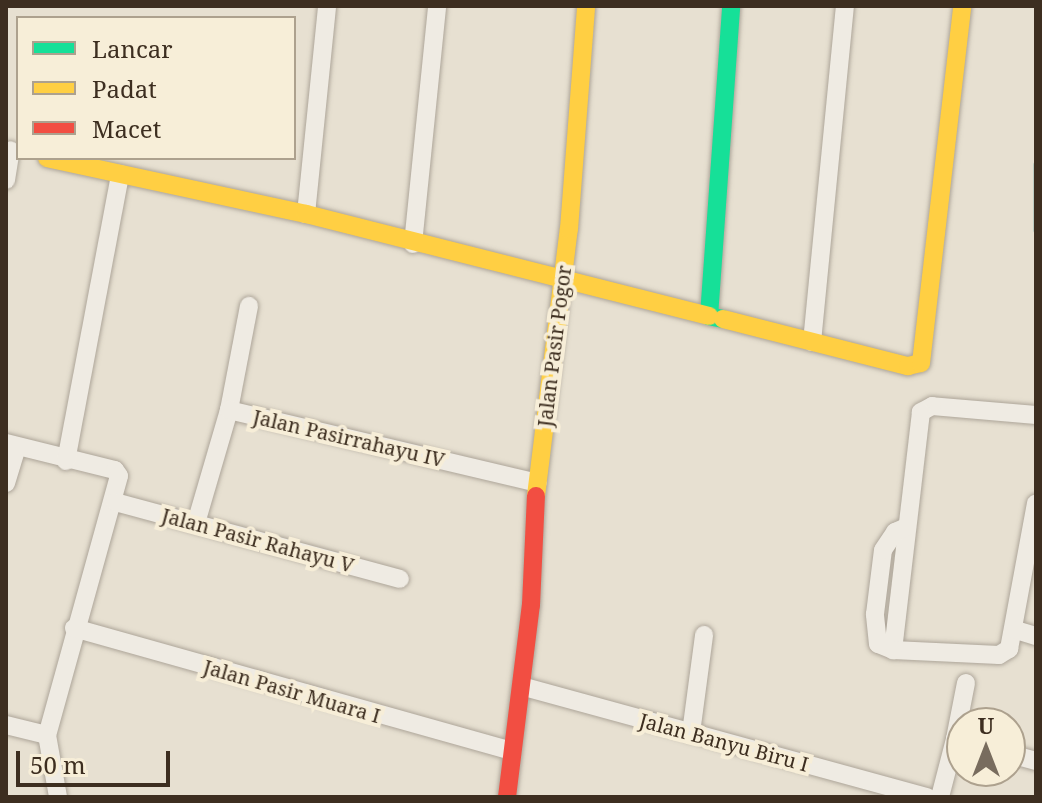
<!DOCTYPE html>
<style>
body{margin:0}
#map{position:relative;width:1042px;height:803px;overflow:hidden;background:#e7e0d1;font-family:"Noto Serif",serif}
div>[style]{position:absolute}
.stream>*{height:6px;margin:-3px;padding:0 3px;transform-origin:3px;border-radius:3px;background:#bcccc2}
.roads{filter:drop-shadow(0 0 2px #ada599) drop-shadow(0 0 2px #ada599)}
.street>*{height:18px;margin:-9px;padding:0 9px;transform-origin:9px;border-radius:9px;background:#efebe3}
.fast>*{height:18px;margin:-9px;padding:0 9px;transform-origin:9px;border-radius:9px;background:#16e098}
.slow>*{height:18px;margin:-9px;padding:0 9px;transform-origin:9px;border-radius:9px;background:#ffcf43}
.jam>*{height:18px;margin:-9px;padding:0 9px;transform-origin:9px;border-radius:9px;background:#f24e42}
span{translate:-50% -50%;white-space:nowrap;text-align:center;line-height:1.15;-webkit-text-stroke:8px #f7eed8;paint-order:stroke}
.street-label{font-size:20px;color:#3d2e20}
.frame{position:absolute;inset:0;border:8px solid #3d2e20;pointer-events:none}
.legend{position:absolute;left:16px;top:16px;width:280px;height:144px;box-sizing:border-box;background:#f7eed8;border:2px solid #ada18e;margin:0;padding:10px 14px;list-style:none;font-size:24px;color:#3d2e20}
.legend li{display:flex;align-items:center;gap:16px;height:40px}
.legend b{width:40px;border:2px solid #ada18e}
.north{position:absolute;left:946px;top:707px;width:80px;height:80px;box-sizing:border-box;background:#f7eed8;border:2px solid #ada18e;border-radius:50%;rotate:0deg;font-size:22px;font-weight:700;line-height:32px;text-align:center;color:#3d2e20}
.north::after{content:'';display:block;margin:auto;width:28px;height:36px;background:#786c5e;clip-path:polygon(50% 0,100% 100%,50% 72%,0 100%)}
.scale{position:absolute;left:16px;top:751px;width:154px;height:36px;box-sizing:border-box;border:4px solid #3d2e20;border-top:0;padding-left:10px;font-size:24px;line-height:28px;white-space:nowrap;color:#3d2e20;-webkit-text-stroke:6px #f7eed8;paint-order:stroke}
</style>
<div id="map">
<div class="stream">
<div style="left:1036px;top:165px;width:65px;rotate:90deg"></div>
</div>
<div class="roads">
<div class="street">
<div style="left:6px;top:180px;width:30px;rotate:-81deg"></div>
<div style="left:306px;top:214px;width:209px;rotate:-84.2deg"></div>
<div style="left:413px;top:244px;width:239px;rotate:-84.2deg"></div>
<div style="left:812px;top:342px;width:338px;rotate:-84.4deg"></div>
<div style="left:229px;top:410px;width:106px;rotate:-79.1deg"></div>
<div style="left:1036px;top:415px;width:104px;rotate:-175.1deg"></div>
<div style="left:932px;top:406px;width:13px;rotate:151deg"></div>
<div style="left:921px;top:412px;width:240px;rotate:96.7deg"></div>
<div style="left:893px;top:650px;width:106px;rotate:2.7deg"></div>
<div style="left:999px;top:655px;width:12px;rotate:-31deg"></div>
<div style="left:1009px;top:649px;width:148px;rotate:-79.5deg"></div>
<div style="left:6px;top:443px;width:112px;rotate:13.9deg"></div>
<div style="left:115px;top:470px;width:7px;rotate:56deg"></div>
<div style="left:119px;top:476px;width:269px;rotate:105.5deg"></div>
<div style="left:47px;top:735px;width:63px;rotate:79.9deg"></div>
<div style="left:66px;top:461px;width:292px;rotate:-79.3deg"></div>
<div style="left:6px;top:483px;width:38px;rotate:-73deg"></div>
<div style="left:115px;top:502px;width:295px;rotate:15.1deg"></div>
<div style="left:196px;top:523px;width:118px;rotate:-73.7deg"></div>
<div style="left:229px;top:410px;width:317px;rotate:13.3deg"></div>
<div style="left:74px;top:628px;width:454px;rotate:15.7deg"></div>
<div style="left:1016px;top:630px;width:21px;rotate:17deg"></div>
<div style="left:893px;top:650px;width:16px;rotate:-158deg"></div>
<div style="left:878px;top:644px;width:30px;rotate:-96deg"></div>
<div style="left:875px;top:614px;width:64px;rotate:-82.9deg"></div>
<div style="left:883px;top:550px;width:22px;rotate:-56deg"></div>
<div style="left:895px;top:532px;width:12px;rotate:-24deg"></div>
<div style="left:521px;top:686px;width:421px;rotate:15.3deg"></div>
<div style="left:6px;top:725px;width:42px;rotate:13.7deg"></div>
<div style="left:691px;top:733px;width:99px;rotate:-82.4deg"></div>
<div style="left:955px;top:739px;width:57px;rotate:-78.9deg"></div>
<div style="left:1010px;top:754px;width:27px;rotate:15deg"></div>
<div style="left:940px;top:797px;width:60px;rotate:-75.5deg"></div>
<div style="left:955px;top:739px;width:7px;rotate:16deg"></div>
</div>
<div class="fast">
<div style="left:723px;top:319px;width:14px;rotate:-168deg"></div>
<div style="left:709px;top:316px;width:311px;rotate:-85.9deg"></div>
</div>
<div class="slow">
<div style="left:47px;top:158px;width:265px;rotate:12.2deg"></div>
<div style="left:306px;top:214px;width:416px;rotate:14.2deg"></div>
<div style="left:723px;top:319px;width:191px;rotate:14.3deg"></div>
<div style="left:908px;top:366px;width:13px;rotate:-13deg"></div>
<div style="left:921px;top:363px;width:359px;rotate:-83.4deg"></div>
<div style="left:536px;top:496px;width:269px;rotate:-83deg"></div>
<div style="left:569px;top:229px;width:224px;rotate:-85.6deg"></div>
</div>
<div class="jam">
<div style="left:507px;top:797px;width:193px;rotate:-82.9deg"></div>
<div style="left:531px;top:605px;width:109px;rotate:-87.4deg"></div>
</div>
</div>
<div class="street-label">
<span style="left:554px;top:346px;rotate:-83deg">Jalan Pasir Pogor</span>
<span style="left:349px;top:438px;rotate:13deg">Jalan Pasirrahayu IV</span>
<span style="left:258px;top:540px;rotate:15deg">Jalan Pasir Rahayu V</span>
<span style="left:292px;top:691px;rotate:16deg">Jalan Pasir Muara I</span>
<span style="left:724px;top:742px;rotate:15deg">Jalan Banyu Biru I</span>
</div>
<div class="frame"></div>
<ul class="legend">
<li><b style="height:10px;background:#16e098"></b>Lancar</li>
<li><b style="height:10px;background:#ffcf43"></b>Padat</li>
<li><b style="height:10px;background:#f24e42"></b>Macet</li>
</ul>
<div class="north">U</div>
<div class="scale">50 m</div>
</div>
